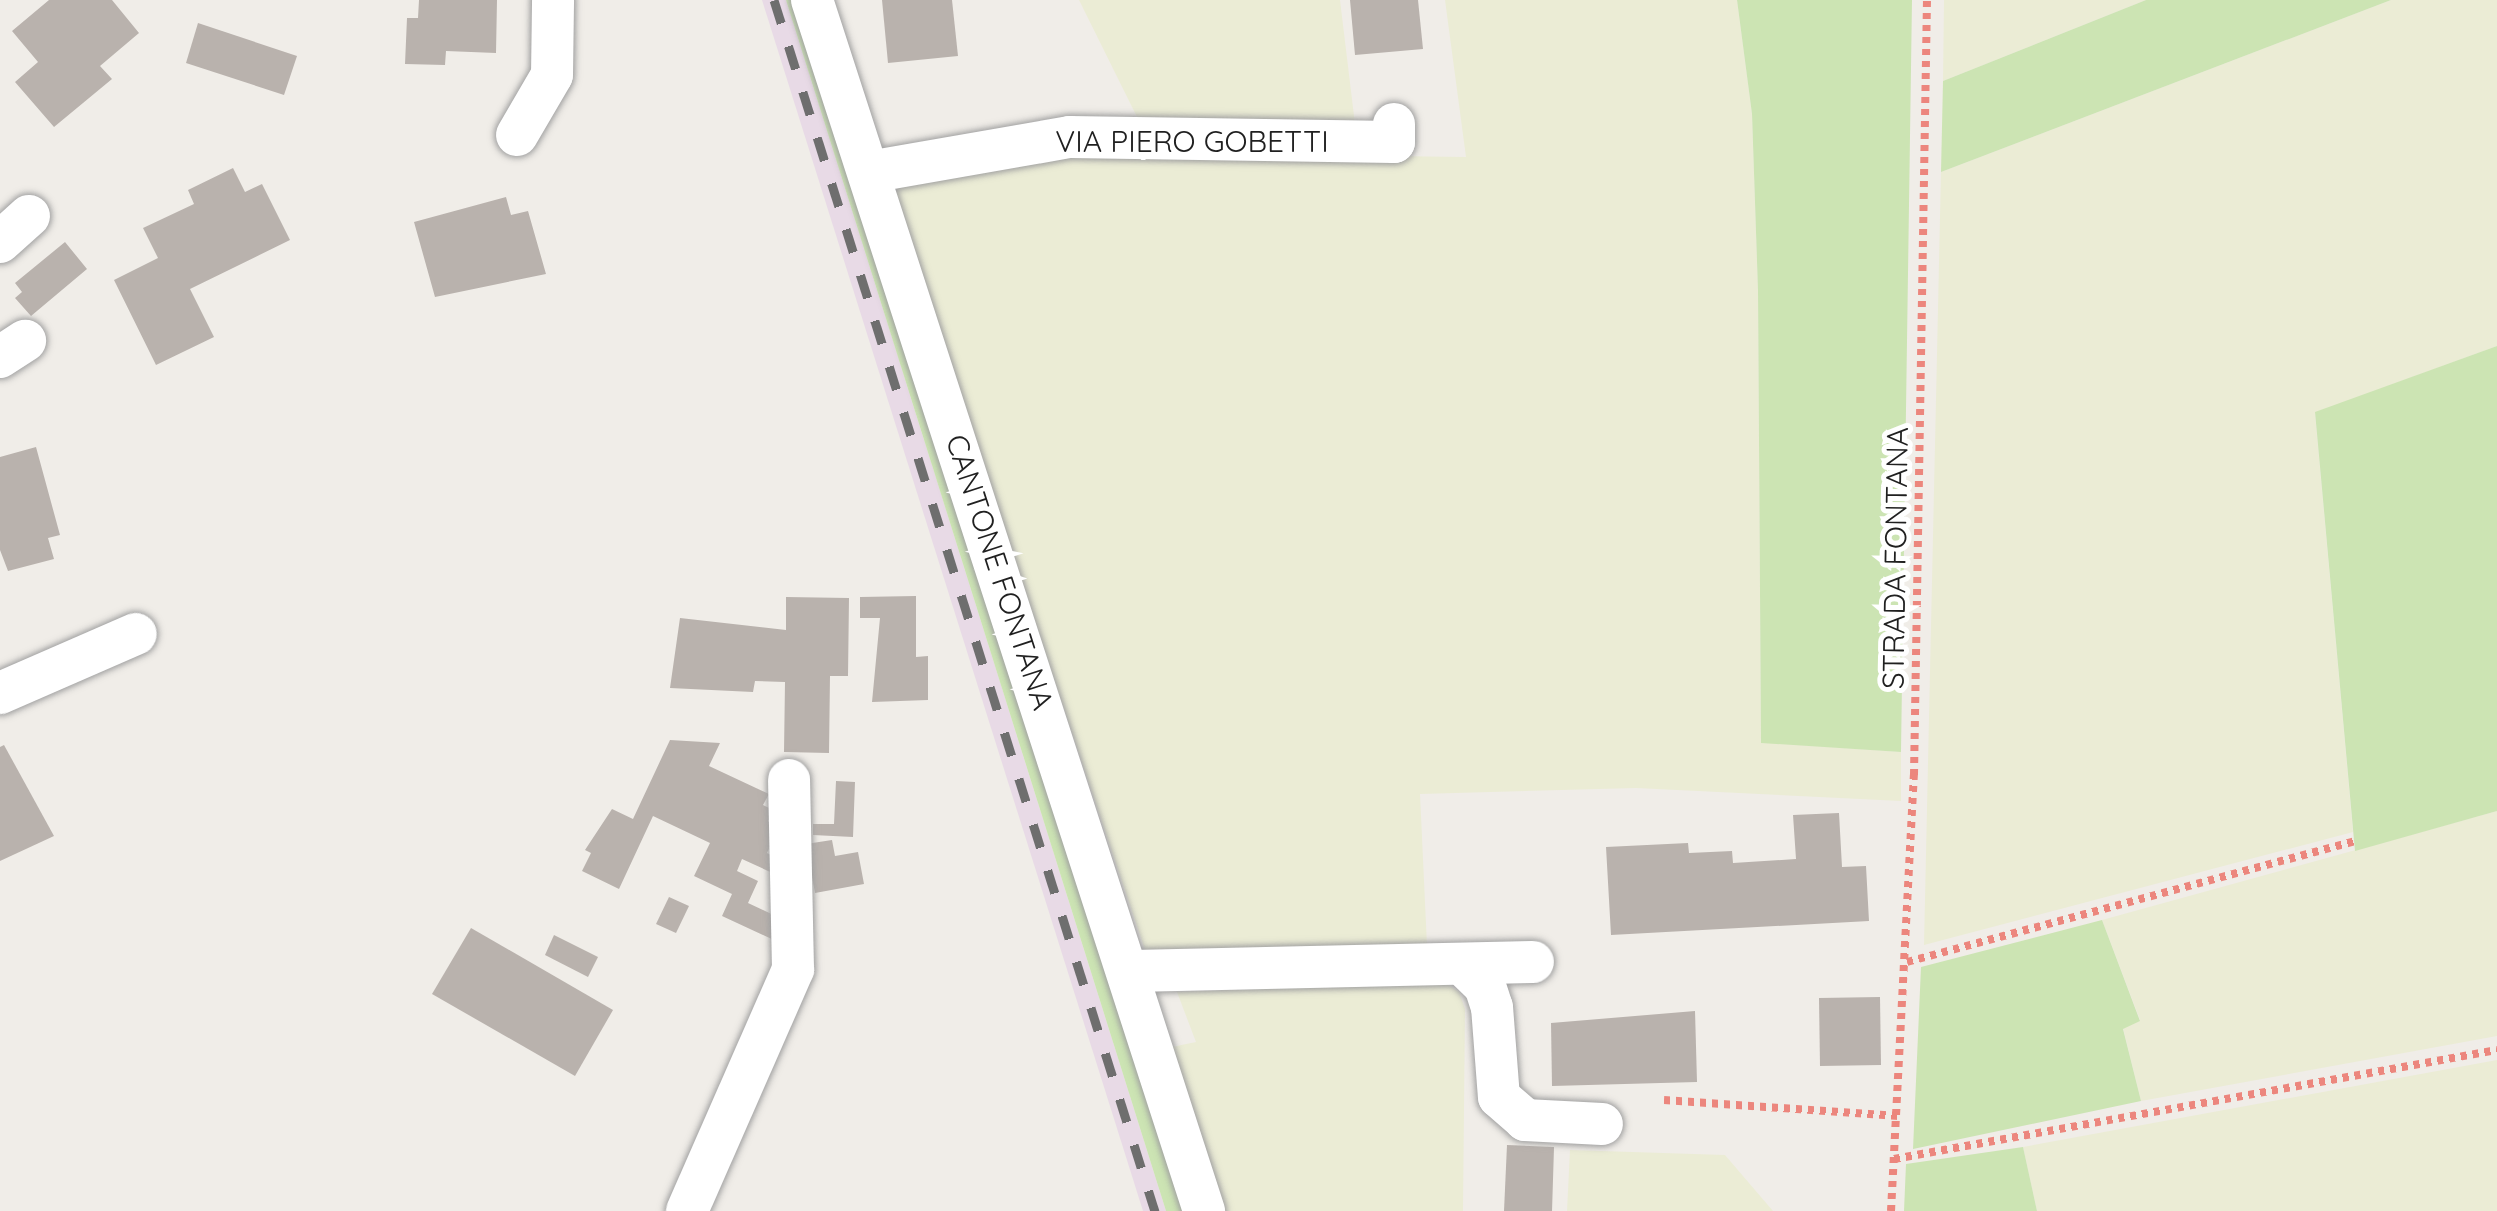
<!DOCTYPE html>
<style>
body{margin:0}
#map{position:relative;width:2497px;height:1211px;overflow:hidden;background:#f0ede8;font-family:Quicksand,sans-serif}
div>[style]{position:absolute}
.industrial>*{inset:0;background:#e8dae6}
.farmland>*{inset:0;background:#ebecd5}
.grass>*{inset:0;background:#cce4b3}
.building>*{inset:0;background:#b9b2ad}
.path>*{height:8px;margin-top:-4px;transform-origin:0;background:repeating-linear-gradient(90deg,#ec867d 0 6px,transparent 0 12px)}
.roads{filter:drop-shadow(0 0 3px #a1a1a1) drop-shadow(0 0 3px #a1a1a1)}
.minor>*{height:42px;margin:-21px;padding:0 21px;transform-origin:21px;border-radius:21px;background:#fff}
.rail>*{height:9px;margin-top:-4.5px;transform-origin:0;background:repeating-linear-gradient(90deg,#6e6e6e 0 24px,transparent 0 48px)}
span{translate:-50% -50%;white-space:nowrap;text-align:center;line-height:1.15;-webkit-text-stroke:10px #fff;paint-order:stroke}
.street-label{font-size:30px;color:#202020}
</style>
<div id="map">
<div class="industrial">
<div style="clip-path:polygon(762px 0,786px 0,1166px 1211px,1143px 1211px)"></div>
</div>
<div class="farmland">
<div style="clip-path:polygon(1079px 0,1340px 0,1355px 124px,1138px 119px)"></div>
<div style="clip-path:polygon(1445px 0,1737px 0,1752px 114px,1758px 291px,1761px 742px,1901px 752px,1901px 801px,1636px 788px,1420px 794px,1427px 946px,1146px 953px,892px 196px,901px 184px,1055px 152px,1466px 157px)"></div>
<div style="clip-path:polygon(1944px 0,2146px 0,1943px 81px)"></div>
<div style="clip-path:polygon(2391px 0,2497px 0,2497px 346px,2315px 413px,2353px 832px,1924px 945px,1941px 172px)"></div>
<div style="clip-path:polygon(2497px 811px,2497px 1036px,2141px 1101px,2123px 1028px,2140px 1020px,2102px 920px)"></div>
<div style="clip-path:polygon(1444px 982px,1459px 992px,1465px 1009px,1463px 1211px,1216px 1211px,1167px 1048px,1196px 1042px,1177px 992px)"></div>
<div style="clip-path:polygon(2497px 1060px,2497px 1211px,2037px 1211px,2023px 1147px)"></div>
<div style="clip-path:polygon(1570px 1150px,1725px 1155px,1773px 1211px,1567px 1211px)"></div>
</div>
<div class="grass">
<div style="clip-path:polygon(786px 0,796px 0,1192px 1211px,1166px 1211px)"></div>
<div style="clip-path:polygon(1737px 0,1912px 0,1901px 752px,1761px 743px,1758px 291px,1752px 114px)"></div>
<div style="clip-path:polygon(2146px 0,2391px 0,1941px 172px,1943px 81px)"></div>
<div style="clip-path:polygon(2497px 346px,2497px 811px,2355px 851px,2315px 412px)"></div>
<div style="clip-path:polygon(2102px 920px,2140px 1021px,2123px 1029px,2141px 1101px,1913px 1149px,1921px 967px)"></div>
<div style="clip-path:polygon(2023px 1147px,2037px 1211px,1904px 1211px,1906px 1164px)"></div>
</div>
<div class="building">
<div style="clip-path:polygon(49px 0,112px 0,139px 33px,100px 66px,112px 79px,54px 127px,15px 82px,38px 62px,12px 31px)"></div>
<div style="clip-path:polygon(419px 0,497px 0,496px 53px,446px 51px,445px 65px,405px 64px,407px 18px,418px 18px)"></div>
<div style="clip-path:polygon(882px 0,952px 0,958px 56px,888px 63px)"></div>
<div style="clip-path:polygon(1350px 0,1418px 0,1423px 49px,1355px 55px)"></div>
<div style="clip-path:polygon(198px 23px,297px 56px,284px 95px,186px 63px)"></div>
<div style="clip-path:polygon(233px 168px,245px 192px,262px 184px,290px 240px,190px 289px,214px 337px,156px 365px,114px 280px,158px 258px,143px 228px,194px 204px,188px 190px)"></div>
<div style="clip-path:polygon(506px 197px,511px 215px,528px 211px,546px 274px,435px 297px,414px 222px)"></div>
<div style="clip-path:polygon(65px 242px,87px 269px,31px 316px,15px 298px,22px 292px,15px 283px)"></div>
<div style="clip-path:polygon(36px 447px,60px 535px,48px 538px,54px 559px,8px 571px,0 550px,0 457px)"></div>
<div style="clip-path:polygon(916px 596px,916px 657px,928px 656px,928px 700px,872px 702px,880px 618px,860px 618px,860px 597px)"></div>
<div style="clip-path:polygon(786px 597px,849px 598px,848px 676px,830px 676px,829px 753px,784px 752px,785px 682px,755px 681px,753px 692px,670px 688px,680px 618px,786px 630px)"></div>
<div style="clip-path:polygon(670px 740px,720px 743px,709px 766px,769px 794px,763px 805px,773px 810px,768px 821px,776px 833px,767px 853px,786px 862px,779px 876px,742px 859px,737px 871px,758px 881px,748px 903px,784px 920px,774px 940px,722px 916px,732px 894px,694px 876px,710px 843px,653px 816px,619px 889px,582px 871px,591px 853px,585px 850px,612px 809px,633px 819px)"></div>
<div style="clip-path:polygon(4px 745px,54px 836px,0 861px,0 747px)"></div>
<div style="clip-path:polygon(836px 781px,855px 782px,853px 837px,813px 835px,813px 824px,834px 824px)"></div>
<div style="clip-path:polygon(1839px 813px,1842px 867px,1866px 866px,1869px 921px,1611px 935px,1606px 847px,1688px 843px,1689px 853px,1732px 851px,1733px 863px,1796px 859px,1793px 815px)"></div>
<div style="clip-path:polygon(832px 840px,835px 856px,858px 852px,864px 884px,815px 893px,806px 844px)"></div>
<div style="clip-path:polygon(669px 897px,689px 906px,676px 933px,656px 924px)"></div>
<div style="clip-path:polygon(471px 928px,613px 1010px,575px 1076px,432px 994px)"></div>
<div style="clip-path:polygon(554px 935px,598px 957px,588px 977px,545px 955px)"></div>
<div style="clip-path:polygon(1880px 997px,1881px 1065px,1820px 1066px,1819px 998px)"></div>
<div style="clip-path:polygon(1695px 1011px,1697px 1082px,1552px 1086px,1551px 1023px)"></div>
<div style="clip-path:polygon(1507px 1145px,1554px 1147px,1552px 1211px,1504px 1211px)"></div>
</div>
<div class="path">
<div style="left:1907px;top:962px;width:463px;rotate:-15.1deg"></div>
<div style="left:1664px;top:1100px;width:235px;rotate:3.9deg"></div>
<div style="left:1894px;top:1159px;width:613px;rotate:-10.25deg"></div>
<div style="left:1891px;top:1211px;width:437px;rotate:-87deg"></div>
<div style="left:1914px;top:775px;width:775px;rotate:-89.04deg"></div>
</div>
<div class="roads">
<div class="minor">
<div style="left:812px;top:0;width:1273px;rotate:72.06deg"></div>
<div style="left:517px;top:135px;width:69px;rotate:-59.7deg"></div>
<div style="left:552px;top:75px;width:75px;rotate:-89.2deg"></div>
<div style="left:869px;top:172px;width:204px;rotate:-9.9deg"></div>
<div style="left:1070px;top:137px;width:324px;rotate:0.9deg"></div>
<div style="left:1394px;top:142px;width:18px;rotate:-90deg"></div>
<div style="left:0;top:242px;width:39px;rotate:-42deg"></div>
<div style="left:0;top:357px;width:30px;rotate:-33deg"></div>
<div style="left:0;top:693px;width:148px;rotate:-23.5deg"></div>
<div style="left:1462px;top:964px;width:32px;rotate:44deg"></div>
<div style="left:1485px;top:986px;width:22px;rotate:72deg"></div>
<div style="left:1492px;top:1007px;width:90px;rotate:85.6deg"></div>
<div style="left:1499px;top:1097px;width:35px;rotate:41deg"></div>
<div style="left:1525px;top:1120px;width:77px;rotate:3deg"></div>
<div style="left:1132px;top:971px;width:401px;rotate:-1.3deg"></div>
<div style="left:687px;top:1211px;width:264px;rotate:-66.3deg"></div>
<div style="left:793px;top:969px;width:189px;rotate:-91.2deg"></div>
</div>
</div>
<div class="rail">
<div style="left:774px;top:0;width:1270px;rotate:72.54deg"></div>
</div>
<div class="street-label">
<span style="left:1192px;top:141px">VIA PIERO GOBETTI</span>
<span style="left:1895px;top:558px;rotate:-89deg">STRADA FONTANA</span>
<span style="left:1000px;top:572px;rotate:72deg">CANTONE FONTANA</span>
</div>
</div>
